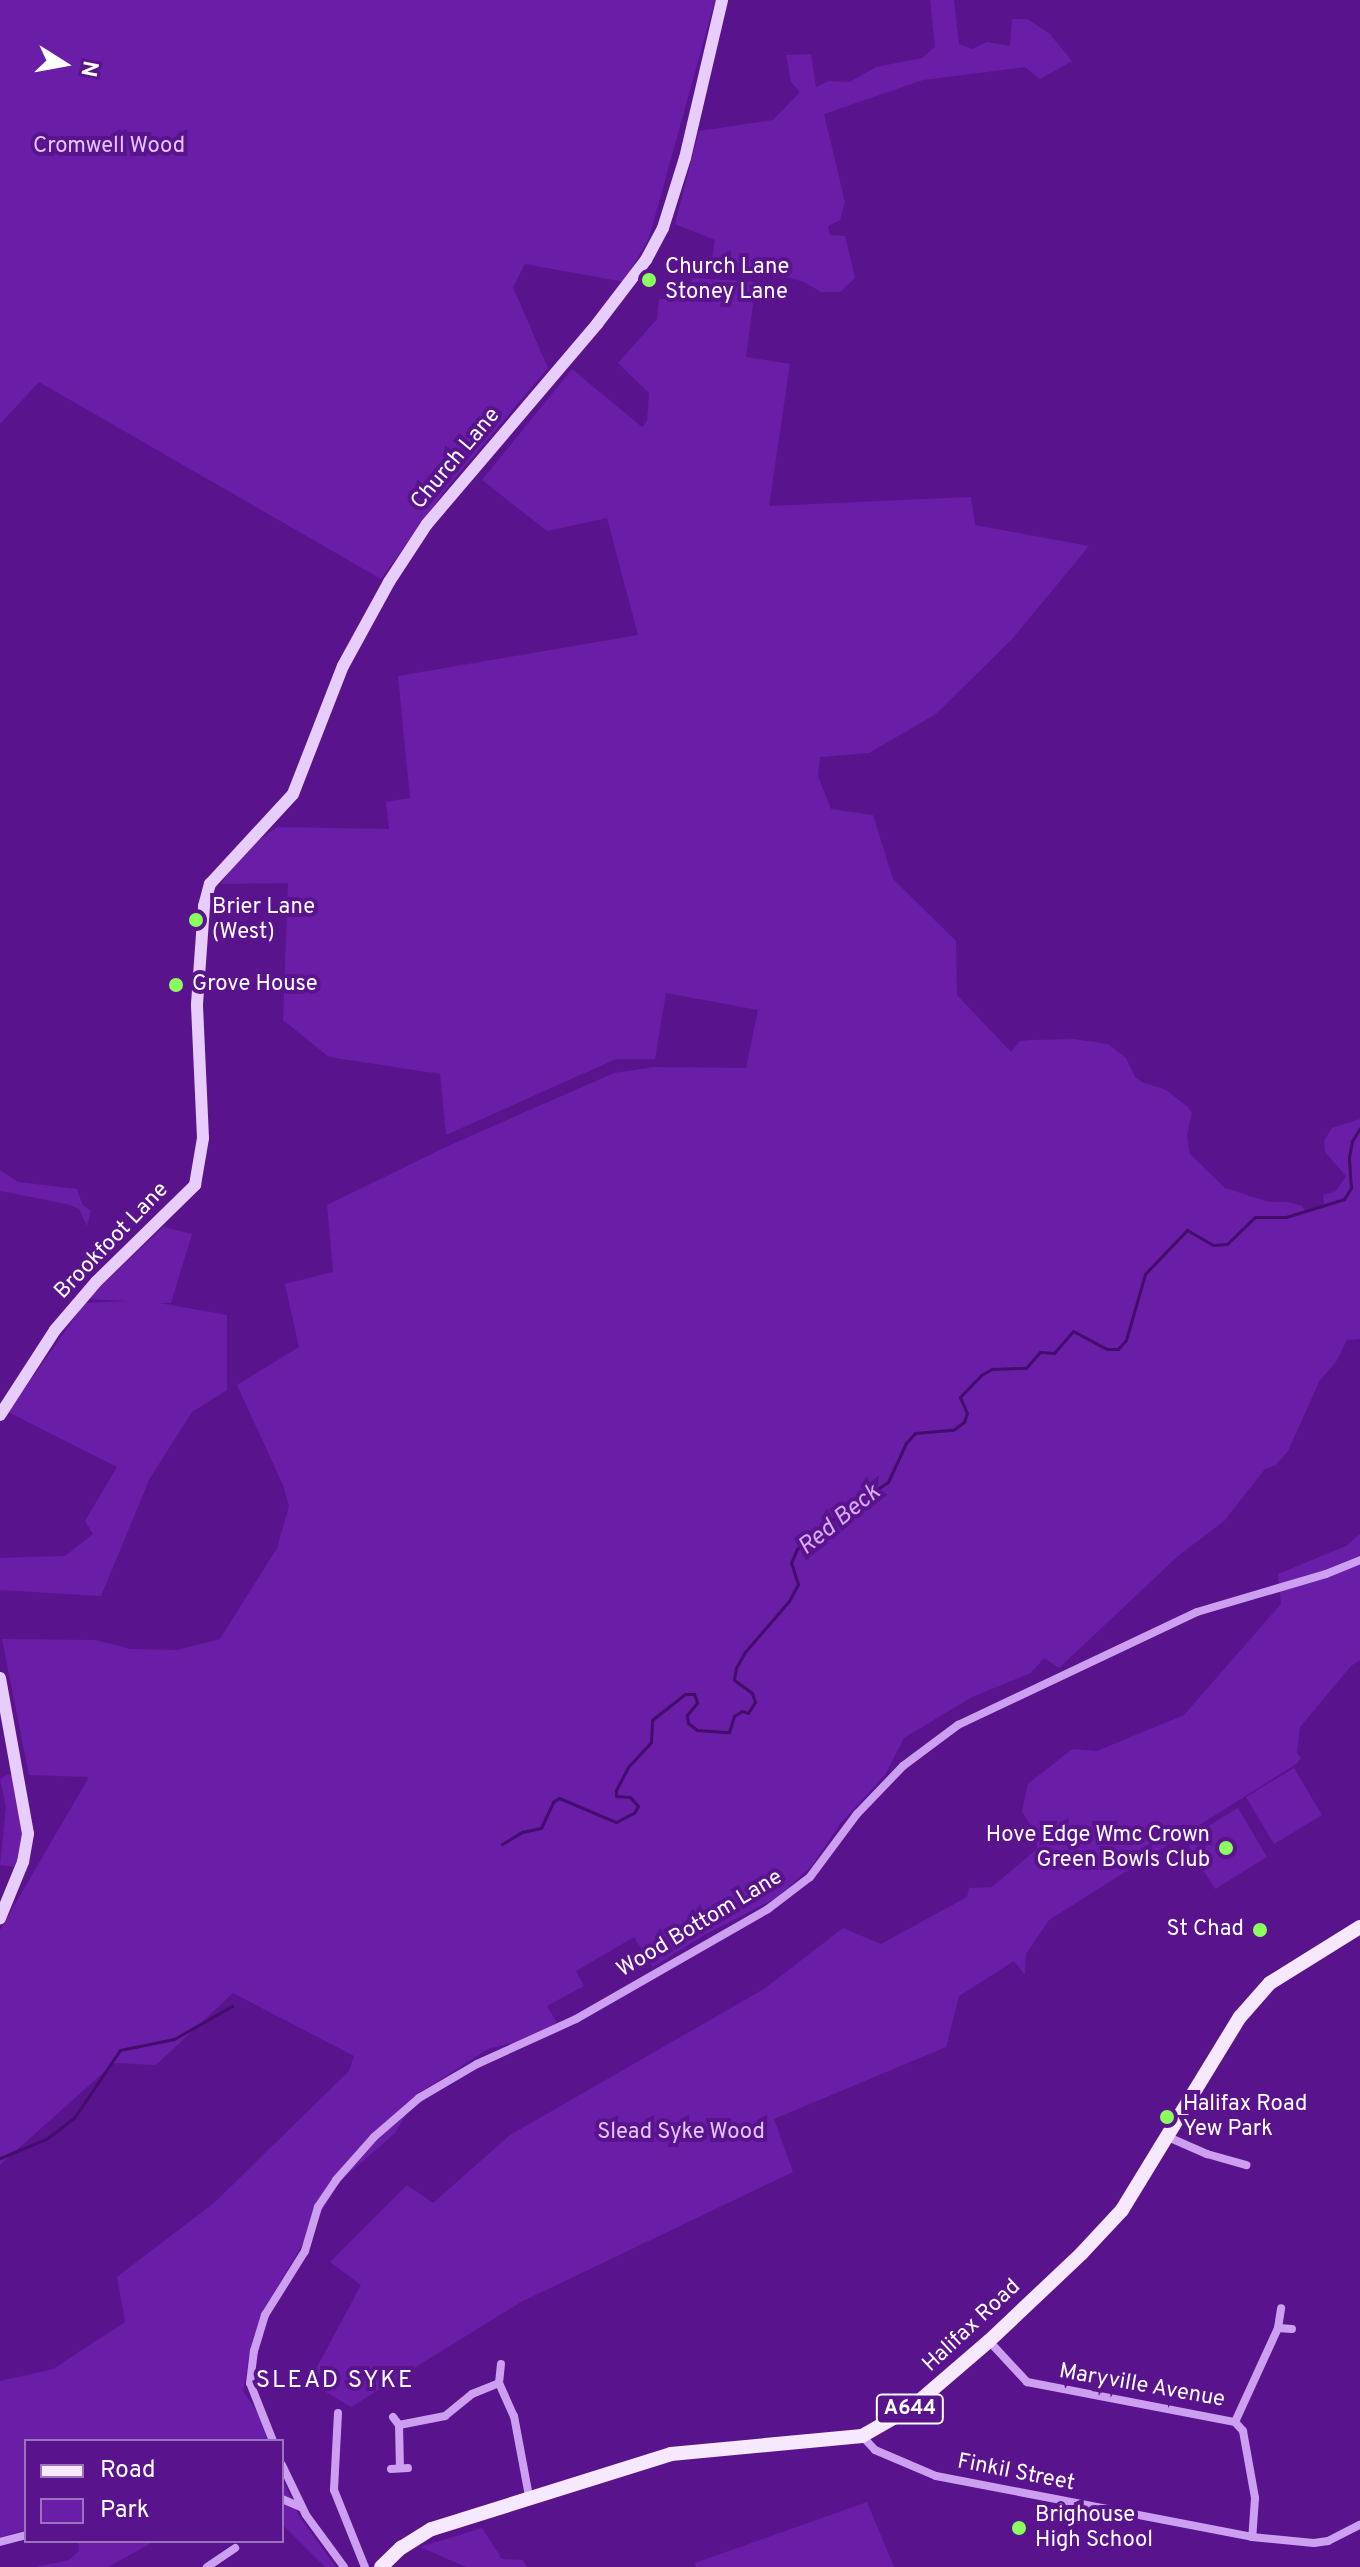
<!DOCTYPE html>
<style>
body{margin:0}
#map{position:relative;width:1360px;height:2567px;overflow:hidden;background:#59148d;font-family:Overpass,sans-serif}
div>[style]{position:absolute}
.green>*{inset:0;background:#6a1da7}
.stream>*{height:3px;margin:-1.5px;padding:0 1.5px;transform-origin:1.5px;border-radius:1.5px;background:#430d6a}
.street>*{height:8px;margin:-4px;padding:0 4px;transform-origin:4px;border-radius:4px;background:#cc9ff0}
.secondary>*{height:12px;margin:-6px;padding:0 6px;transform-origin:6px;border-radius:6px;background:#e7cdfb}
.primary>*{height:14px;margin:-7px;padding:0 7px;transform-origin:7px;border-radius:7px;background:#f6e8ff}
.dots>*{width:22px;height:22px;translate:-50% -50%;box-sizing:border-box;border:4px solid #59148d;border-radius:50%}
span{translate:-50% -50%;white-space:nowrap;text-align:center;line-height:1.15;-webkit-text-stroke:8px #59148d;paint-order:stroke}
.shield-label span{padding:2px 6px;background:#59148d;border:2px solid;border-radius:6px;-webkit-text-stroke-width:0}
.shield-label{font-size:20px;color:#fff;font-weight:700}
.park-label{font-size:22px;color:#e3c5fc}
.poi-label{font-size:22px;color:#fff}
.left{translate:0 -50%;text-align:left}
.right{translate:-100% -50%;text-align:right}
.street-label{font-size:22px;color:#fff}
.water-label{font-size:24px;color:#d5abf7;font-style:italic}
.neighbourhood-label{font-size:24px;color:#fff;letter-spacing:2px}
.legend{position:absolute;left:24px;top:2439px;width:260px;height:104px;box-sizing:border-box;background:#59148d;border:2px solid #9b72bb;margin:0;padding:10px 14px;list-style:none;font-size:24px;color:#fff}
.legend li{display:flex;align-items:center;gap:16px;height:40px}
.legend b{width:40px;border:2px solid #9b72bb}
.north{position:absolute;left:24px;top:24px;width:80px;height:80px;-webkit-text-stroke:6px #59148d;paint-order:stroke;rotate:101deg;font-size:22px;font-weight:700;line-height:32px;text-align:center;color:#fff}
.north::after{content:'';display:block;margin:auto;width:28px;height:36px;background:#fff;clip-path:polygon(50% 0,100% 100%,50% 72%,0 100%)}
</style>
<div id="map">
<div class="green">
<div style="clip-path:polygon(0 0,715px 0,649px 238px,624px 282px,525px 264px,513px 287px,548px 368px,446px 489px,381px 579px,39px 382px,0 424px)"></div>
<div style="clip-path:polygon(930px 0,954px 0,959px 44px,972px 49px,987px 42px,1010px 46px,1012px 19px,1027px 19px,1049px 33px,1072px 61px,1040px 79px,1025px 67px,923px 80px,824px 114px,845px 202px,840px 220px,828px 226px,830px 235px,845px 236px,855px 278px,840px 292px,821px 292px,804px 282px,773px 273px,710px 271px,715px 240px,675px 224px,699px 131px,773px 120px,800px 92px,791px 82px,786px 55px,811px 54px,816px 87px,829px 81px,850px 82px,876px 67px,922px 58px,935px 47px)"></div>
<div style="clip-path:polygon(692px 278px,756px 282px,746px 357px,790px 364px,769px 506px,971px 497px,975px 525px,1089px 546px,1012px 639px,936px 714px,869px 753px,820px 757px,818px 776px,831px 809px,873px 815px,893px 879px,956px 941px,957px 995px,1011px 1052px,1020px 1041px,1031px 1040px,1074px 1039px,1108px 1044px,1126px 1058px,1135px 1077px,1142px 1082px,1166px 1090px,1188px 1107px,1192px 1113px,1187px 1135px,1190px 1154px,1225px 1188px,1269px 1202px,1289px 1202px,1302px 1206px,1305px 1211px,1324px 1204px,1323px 1195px,1336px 1191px,1346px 1176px,1325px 1152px,1324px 1141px,1332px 1128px,1360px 1119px,1360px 1339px,1347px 1340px,1336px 1362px,1320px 1380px,1288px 1451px,1276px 1465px,1265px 1469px,1224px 1521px,1178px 1556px,1059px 1668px,1044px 1658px,1031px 1673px,972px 1697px,904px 1738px,885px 1775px,840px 1824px,811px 1867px,776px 1898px,704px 1935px,653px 1967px,634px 1937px,576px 1971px,584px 1986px,547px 2006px,557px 2023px,527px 2039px,488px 2049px,419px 2093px,395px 2133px,339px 2182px,263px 2311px,250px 2351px,243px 2391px,258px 2413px,268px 2441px,26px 2441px,26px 2530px,0 2537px,0 2381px,53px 2369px,125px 2322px,117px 2277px,215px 2202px,349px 2071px,354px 2056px,233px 1993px,156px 2065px,114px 2063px,0 2165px,0 1930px,89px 1777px,29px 1775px,2px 1639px,95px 1640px,130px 1649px,177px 1650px,220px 1639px,277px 1548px,289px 1506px,283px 1485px,237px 1385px,299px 1347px,285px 1284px,333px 1272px,327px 1205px,450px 1145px,614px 1073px,654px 1067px,746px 1068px,758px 1010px,666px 993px,655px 1059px,616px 1059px,446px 1135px,440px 1074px,329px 1057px,283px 1020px,288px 883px,221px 884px,241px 853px,277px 827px,389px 829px,386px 802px,410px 798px,398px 676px,638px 635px,607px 518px,547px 531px,482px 480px,572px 369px,642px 427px,647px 421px,649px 393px,618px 363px,657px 319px,659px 299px,689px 299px)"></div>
<div style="clip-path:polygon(0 1170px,18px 1182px,77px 1189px,82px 1204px,91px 1211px,87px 1226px,79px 1209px,67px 1204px,0 1191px)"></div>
<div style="clip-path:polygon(163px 1227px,192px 1234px,171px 1303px,159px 1303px,227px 1315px,227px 1390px,192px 1412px,150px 1478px,101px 1596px,0 1590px,0 1558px,65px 1556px,93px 1534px,85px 1521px,117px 1467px,8px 1412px,85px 1303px,128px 1301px,87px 1299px)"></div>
<div style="clip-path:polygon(1360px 1534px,1360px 1660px,1351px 1666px,1300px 1727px,1297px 1753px,1301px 1758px,1296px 1764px,1049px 1920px,1026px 1954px,1025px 1975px,1014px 1961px,959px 1996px,946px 2047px,774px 2119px,793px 2172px,521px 2302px,351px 2407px,309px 2382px,361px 2285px,330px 2262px,407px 2185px,433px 2203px,510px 2135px,764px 1989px,843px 1928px,881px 1944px,967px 1897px,969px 1888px,992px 1887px,1037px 1849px,1035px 1833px,1022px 1811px,1028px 1784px,1072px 1749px,1097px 1751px,1184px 1715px,1281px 1604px,1278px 1574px,1346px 1546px)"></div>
<div style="clip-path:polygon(1294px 1768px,1322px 1815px,1274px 1844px,1246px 1797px)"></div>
<div style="clip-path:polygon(8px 1774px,12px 1776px,23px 1830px,21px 1852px,14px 1867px,0 1865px,6px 1807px,0 1779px)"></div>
<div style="clip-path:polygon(1238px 1808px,1267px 1857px,1215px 1889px,1185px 1840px)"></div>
<div style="clip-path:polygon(282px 2478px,299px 2516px,336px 2567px,325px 2567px,282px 2524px)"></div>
<div style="clip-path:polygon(867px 2502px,894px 2567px,696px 2567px,695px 2563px)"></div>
<div style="clip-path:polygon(482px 2528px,502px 2559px,523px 2560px,527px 2567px,466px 2567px,420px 2547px)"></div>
<div style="clip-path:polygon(78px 2541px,155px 2541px,108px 2567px,35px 2567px,69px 2560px,79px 2551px)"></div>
</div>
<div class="stream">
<div style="left:502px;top:1844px;width:23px;rotate:-31deg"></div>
<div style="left:522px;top:1832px;width:19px;rotate:-12deg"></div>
<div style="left:541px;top:1828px;width:29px;rotate:-65deg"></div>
<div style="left:553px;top:1802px;width:7px;rotate:-34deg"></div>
<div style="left:559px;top:1798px;width:62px;rotate:22.8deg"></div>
<div style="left:616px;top:1822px;width:20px;rotate:-27deg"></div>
<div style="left:634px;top:1813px;width:8px;rotate:-60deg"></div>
<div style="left:638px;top:1806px;width:12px;rotate:-132deg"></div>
<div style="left:630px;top:1797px;width:14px;rotate:-176deg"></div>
<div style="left:616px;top:1796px;width:6px;rotate:-90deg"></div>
<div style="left:616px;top:1790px;width:26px;rotate:-62deg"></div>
<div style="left:628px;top:1767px;width:34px;rotate:-47deg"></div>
<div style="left:651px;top:1742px;width:22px;rotate:-87deg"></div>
<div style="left:652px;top:1720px;width:42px;rotate:-38.2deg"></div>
<div style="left:685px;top:1694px;width:9px"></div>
<div style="left:694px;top:1694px;width:5px;rotate:68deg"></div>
<div style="left:696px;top:1699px;width:4px;rotate:76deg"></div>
<div style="left:697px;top:1703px;width:16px;rotate:130deg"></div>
<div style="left:687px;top:1715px;width:8px;rotate:83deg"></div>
<div style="left:688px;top:1723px;width:11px;rotate:38deg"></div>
<div style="left:697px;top:1730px;width:32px;rotate:4deg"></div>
<div style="left:729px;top:1732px;width:17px;rotate:-73deg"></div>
<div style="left:734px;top:1716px;width:9px;rotate:-32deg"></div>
<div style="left:742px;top:1711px;width:6px;rotate:18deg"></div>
<div style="left:748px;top:1713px;width:13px;rotate:-58deg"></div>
<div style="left:755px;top:1702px;width:9px;rotate:-108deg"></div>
<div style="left:752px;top:1693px;width:22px;rotate:-144deg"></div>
<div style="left:734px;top:1680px;width:12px;rotate:-81deg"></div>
<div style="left:736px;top:1668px;width:18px;rotate:-61deg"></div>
<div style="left:745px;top:1652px;width:67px;rotate:-49.2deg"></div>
<div style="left:789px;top:1601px;width:19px;rotate:-62deg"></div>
<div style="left:798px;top:1584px;width:22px;rotate:-108deg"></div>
<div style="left:791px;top:1563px;width:15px;rotate:-67deg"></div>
<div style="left:797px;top:1549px;width:35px;rotate:-41deg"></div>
<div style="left:823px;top:1526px;width:78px;rotate:-34.1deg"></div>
<div style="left:888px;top:1482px;width:43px;rotate:-65.2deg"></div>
<div style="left:906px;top:1443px;width:13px;rotate:-48deg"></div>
<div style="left:915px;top:1433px;width:38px;rotate:-5deg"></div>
<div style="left:953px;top:1430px;width:14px;rotate:-36deg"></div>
<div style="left:964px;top:1422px;width:9px;rotate:-72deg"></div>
<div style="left:967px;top:1413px;width:17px;rotate:-114deg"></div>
<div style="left:960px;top:1397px;width:30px;rotate:-46deg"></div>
<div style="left:981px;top:1375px;width:13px;rotate:-29deg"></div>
<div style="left:992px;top:1369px;width:34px;rotate:-2deg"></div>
<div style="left:1026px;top:1368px;width:21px;rotate:-49deg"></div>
<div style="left:1040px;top:1352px;width:14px;rotate:4deg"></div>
<div style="left:1054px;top:1353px;width:29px;rotate:-49deg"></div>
<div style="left:1073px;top:1331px;width:38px;rotate:28deg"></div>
<div style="left:1107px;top:1349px;width:11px"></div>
<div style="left:1118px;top:1349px;width:12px;rotate:-48deg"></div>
<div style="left:1126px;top:1340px;width:69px;rotate:-73.9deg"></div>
<div style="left:1145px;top:1274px;width:61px;rotate:-46.3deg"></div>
<div style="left:1187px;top:1230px;width:30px;rotate:30deg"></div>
<div style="left:1213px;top:1245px;width:14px;rotate:-4deg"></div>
<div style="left:1227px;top:1244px;width:39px;rotate:-44deg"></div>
<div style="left:1255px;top:1217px;width:31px"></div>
<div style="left:1286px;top:1217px;width:61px;rotate:-17.2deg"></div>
<div style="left:1344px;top:1199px;width:13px;rotate:-58deg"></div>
<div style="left:1351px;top:1188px;width:31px;rotate:-94deg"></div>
<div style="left:1349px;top:1157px;width:16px;rotate:-79deg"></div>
<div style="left:1352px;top:1141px;width:15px;rotate:-58deg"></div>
<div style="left:0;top:2158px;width:50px;rotate:-22.4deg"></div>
<div style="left:46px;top:2139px;width:35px;rotate:-37deg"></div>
<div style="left:74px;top:2118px;width:82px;rotate:-55.9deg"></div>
<div style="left:120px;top:2050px;width:55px;rotate:-11.5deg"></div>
<div style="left:174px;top:2039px;width:67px;rotate:-29.6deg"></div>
</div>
<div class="street">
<div style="left:1168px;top:2137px;width:43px;rotate:23.6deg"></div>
<div style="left:1207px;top:2154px;width:41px;rotate:15.8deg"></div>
<div style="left:1278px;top:2328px;width:14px;rotate:4deg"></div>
<div style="left:989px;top:2341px;width:56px;rotate:47.2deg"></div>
<div style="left:1027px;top:2382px;width:212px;rotate:10.9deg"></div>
<div style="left:1235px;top:2422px;width:12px;rotate:48deg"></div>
<div style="left:1243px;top:2431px;width:68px;rotate:79.8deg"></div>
<div style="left:1255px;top:2498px;width:39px;rotate:94deg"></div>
<div style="left:501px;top:2364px;width:19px;rotate:96deg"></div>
<div style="left:499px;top:2383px;width:36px;rotate:66deg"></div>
<div style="left:514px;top:2416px;width:81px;rotate:79.4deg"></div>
<div style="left:338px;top:2413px;width:77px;rotate:93deg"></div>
<div style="left:334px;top:2490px;width:83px;rotate:68.1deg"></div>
<div style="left:393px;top:2417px;width:10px;rotate:53deg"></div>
<div style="left:399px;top:2425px;width:43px;rotate:88.7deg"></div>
<div style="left:1235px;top:2422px;width:103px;rotate:-65.4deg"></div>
<div style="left:1278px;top:2328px;width:20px;rotate:-81deg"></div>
<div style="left:399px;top:2425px;width:47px;rotate:-11.1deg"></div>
<div style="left:445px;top:2416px;width:35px;rotate:-39deg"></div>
<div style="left:472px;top:2394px;width:29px;rotate:-22deg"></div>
<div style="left:862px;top:2436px;width:19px;rotate:47deg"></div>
<div style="left:875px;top:2450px;width:66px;rotate:23.1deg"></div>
<div style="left:936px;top:2476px;width:322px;rotate:10.9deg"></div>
<div style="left:1252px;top:2537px;width:62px;rotate:5.5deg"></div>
<div style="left:1314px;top:2543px;width:14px;rotate:-8deg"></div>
<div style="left:1328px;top:2541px;width:36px;rotate:-27deg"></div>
<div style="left:273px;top:2441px;width:62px;rotate:-111.6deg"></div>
<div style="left:250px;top:2383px;width:32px;rotate:-83deg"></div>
<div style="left:254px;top:2351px;width:38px;rotate:-73deg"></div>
<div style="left:265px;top:2315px;width:75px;rotate:-58deg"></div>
<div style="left:305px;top:2251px;width:46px;rotate:-73.5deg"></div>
<div style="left:318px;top:2207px;width:32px;rotate:-56deg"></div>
<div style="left:336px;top:2180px;width:57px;rotate:-48.5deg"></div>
<div style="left:374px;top:2137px;width:60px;rotate:-40.9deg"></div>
<div style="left:419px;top:2098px;width:67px;rotate:-30.4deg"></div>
<div style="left:477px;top:2064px;width:109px;rotate:-24.4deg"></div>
<div style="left:576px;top:2019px;width:221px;rotate:-29.8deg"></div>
<div style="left:768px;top:1909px;width:53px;rotate:-37.3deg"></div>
<div style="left:810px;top:1877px;width:79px;rotate:-53.3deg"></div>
<div style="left:857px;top:1814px;width:66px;rotate:-46.2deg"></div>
<div style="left:903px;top:1766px;width:69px;rotate:-36.7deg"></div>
<div style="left:958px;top:1725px;width:264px;rotate:-25.3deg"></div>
<div style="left:1197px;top:1612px;width:134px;rotate:-16.4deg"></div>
<div style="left:1326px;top:1574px;width:37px;rotate:-22deg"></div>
<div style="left:282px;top:2465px;width:55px;rotate:64.4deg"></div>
<div style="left:306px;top:2515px;width:64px;rotate:53.8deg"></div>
<div style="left:391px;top:2469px;width:17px;rotate:-3deg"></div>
<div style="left:282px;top:2499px;width:21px;rotate:23deg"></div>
<div style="left:0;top:2542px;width:27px;rotate:-15deg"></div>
<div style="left:207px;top:2567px;width:34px;rotate:-34deg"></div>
</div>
<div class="secondary">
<div style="left:0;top:1415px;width:101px;rotate:-57.1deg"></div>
<div style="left:55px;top:1330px;width:63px;rotate:-49.5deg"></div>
<div style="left:96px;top:1282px;width:139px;rotate:-44.4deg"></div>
<div style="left:195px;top:1185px;width:48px;rotate:-80.3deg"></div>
<div style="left:203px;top:1138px;width:134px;rotate:-92.6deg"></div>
<div style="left:197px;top:1004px;width:98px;rotate:-85.9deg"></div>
<div style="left:204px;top:906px;width:23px;rotate:-75deg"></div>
<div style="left:210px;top:884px;width:122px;rotate:-47.3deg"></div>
<div style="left:293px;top:794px;width:137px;rotate:-68.7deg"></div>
<div style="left:343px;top:666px;width:96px;rotate:-61.3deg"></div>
<div style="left:389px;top:582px;width:69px;rotate:-56.8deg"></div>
<div style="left:427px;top:524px;width:262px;rotate:-49.6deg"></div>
<div style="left:597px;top:324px;width:81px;rotate:-52.6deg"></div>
<div style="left:646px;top:260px;width:36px;rotate:-62deg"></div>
<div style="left:663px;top:228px;width:73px;rotate:-72.6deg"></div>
<div style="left:685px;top:158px;width:162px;rotate:-76.8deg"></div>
<div style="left:0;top:1678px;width:158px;rotate:79.8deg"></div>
<div style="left:28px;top:1834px;width:28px;rotate:100deg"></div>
<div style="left:23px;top:1862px;width:61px;rotate:112.3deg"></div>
</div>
<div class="primary">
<div style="left:381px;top:2567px;width:28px;rotate:-44deg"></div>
<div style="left:401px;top:2548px;width:36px;rotate:-32deg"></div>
<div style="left:432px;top:2529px;width:250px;rotate:-17.4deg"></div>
<div style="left:671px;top:2454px;width:192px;rotate:-5.4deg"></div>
<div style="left:862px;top:2436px;width:56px;rotate:-29.7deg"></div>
<div style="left:911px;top:2408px;width:103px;rotate:-40.7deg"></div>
<div style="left:989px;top:2341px;width:127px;rotate:-43.4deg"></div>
<div style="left:1081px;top:2254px;width:60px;rotate:-47deg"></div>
<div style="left:1122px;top:2210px;width:226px;rotate:-58.6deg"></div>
<div style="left:1240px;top:2017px;width:45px;rotate:-48.6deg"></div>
<div style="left:1270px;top:1983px;width:106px;rotate:-31.9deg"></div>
</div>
<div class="dots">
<div style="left:649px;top:280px;background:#8bff5e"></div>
<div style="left:196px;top:920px;background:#8bff5e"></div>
<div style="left:176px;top:985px;background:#8bff5e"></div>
<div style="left:1226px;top:1848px;background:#8bff5e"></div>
<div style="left:1260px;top:1930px;background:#8bff5e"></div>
<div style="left:1167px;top:2117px;background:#8bff5e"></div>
<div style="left:1019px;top:2528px;background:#8bff5e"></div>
</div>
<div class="shield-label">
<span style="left:910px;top:2409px">A644</span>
</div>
<div class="park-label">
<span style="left:109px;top:147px">Cromwell Wood</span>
<span style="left:681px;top:2133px">Slead Syke Wood</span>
</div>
<div class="poi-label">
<span class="left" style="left:665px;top:280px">Church Lane<br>Stoney Lane</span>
<span class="left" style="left:212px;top:920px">Brier Lane<br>(West)</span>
<span class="left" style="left:192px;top:985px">Grove House</span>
<span class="right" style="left:1210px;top:1848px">Hove Edge Wmc Crown<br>Green Bowls Club</span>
<span class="right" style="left:1244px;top:1930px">St Chad</span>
<span class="left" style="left:1183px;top:2117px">Halifax Road<br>Yew Park</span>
<span class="left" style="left:1035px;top:2528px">Brighouse<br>High School</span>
</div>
<div class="street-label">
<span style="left:456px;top:459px;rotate:-50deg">Church Lane</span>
<span style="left:112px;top:1241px;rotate:-46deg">Brookfoot Lane</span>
<span style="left:700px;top:1924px;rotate:-31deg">Wood Bottom Lane</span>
<span style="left:972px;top:2326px;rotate:-43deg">Halifax Road</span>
<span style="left:1142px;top:2386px;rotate:10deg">Maryville Avenue</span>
<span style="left:1016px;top:2473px;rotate:11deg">Finkil Street</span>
</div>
<div class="water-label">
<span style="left:840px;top:1521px;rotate:-39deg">Red Beck</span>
</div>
<div class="neighbourhood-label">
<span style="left:335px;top:2382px">SLEAD SYKE</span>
</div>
<ul class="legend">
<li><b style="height:10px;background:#f6e8ff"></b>Road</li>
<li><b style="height:22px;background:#6a1da7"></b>Park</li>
</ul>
<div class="north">N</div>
</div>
